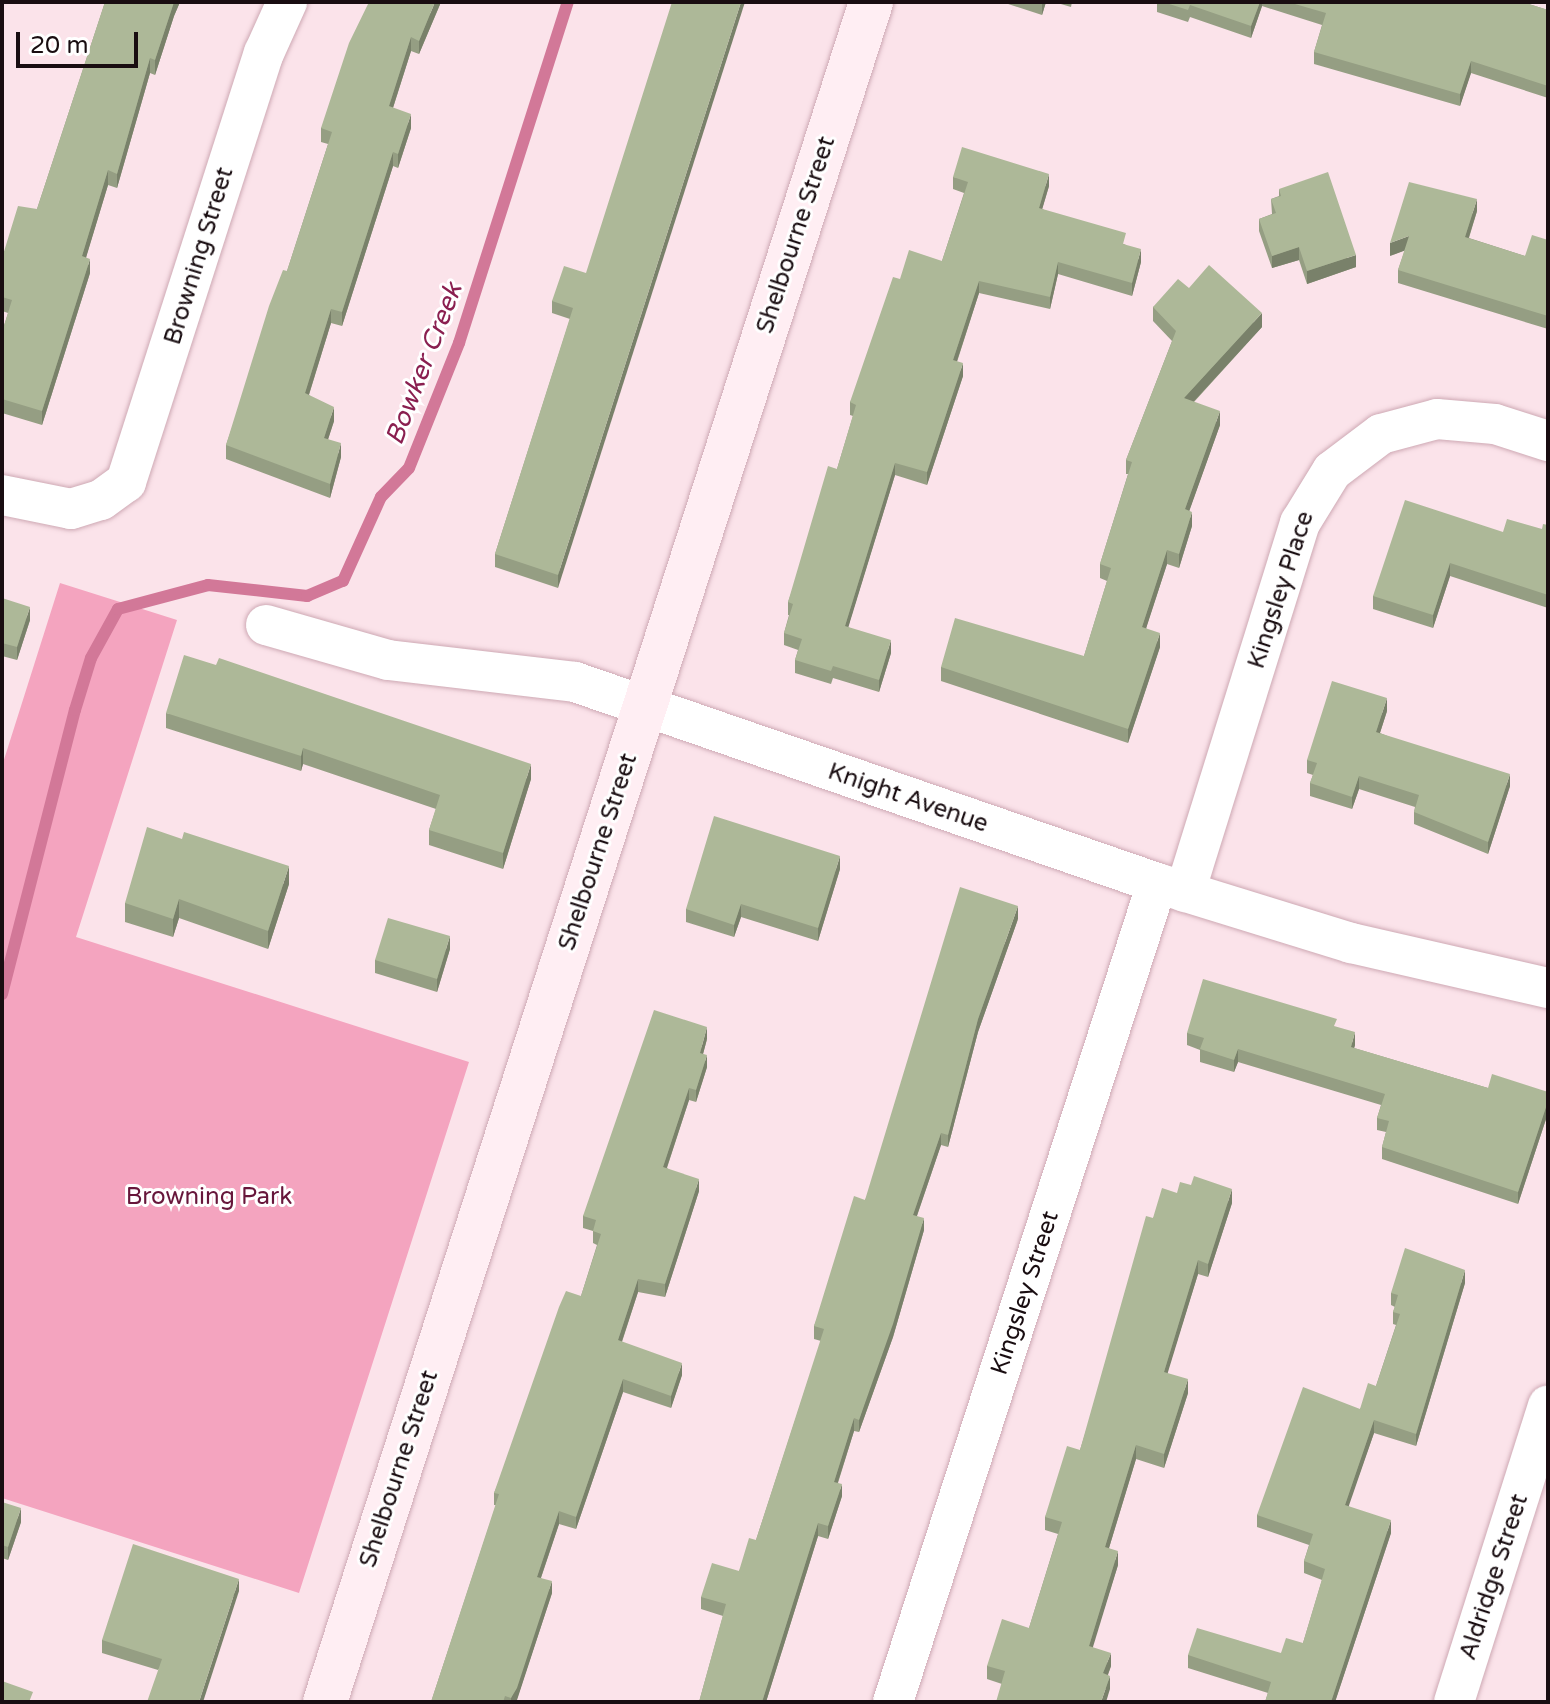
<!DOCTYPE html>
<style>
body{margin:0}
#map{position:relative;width:1550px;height:1704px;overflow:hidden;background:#fbe3ea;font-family:"Varela Round",sans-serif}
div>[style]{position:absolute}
.green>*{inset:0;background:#f4a4bf}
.stream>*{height:12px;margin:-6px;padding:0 6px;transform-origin:6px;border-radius:6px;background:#d27898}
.roads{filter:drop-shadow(0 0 2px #cea9b4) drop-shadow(0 0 2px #cea9b4)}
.minor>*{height:40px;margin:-20px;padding:0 20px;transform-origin:20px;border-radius:20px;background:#fff}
.secondary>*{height:44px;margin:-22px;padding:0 22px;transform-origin:22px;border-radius:22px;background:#ffeef3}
.wall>*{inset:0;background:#959e83}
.shaded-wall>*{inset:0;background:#79816a}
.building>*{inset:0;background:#adb898}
span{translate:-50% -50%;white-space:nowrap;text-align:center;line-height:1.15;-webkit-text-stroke:6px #fff;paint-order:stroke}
.street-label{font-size:24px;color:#190d11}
.park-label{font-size:24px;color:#67163b}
.water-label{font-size:26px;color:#8a1f50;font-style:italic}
.frame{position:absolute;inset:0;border:4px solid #190d11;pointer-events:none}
.scale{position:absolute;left:16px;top:32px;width:122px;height:36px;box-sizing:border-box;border:4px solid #190d11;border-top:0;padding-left:10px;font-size:24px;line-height:28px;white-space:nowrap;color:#190d11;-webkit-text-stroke:6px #fff;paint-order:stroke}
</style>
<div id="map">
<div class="green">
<div style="clip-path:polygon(60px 583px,177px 620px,76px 937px,469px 1062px,299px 1593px,2px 1498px,2px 766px)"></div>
</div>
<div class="stream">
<div style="left:2px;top:994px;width:293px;rotate:-75.6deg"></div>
<div style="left:75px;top:710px;width:54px;rotate:-72.9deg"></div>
<div style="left:91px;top:658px;width:56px;rotate:-61.1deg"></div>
<div style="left:118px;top:609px;width:93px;rotate:-14.9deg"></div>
<div style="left:208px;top:585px;width:100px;rotate:6.3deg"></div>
<div style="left:307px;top:596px;width:39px;rotate:-23deg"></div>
<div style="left:343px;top:581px;width:92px;rotate:-65.7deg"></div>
<div style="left:381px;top:497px;width:40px;rotate:-46deg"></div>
<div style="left:409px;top:468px;width:135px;rotate:-68.2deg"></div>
<div style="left:459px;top:343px;width:358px;rotate:-72.3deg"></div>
</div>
<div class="roads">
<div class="minor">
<div style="left:2px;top:495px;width:70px;rotate:11.5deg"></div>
<div style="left:71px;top:509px;width:31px;rotate:-17deg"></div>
<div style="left:101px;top:500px;width:31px;rotate:-36deg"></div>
<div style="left:126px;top:482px;width:451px;rotate:-72.2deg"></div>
<div style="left:264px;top:53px;width:56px;rotate:-65.7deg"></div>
<div style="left:266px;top:625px;width:127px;rotate:16deg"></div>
<div style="left:388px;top:660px;width:188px;rotate:6.7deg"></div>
<div style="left:575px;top:682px;width:616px;rotate:19.05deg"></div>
<div style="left:1157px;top:883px;width:203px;rotate:17.2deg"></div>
<div style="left:1351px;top:943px;width:202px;rotate:12.9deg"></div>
<div style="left:1185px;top:892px;width:387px;rotate:-72.7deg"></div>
<div style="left:1300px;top:523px;width:61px;rotate:-58.4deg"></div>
<div style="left:1332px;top:471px;width:61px;rotate:-37.1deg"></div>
<div style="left:1381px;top:434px;width:58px;rotate:-15deg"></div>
<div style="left:1437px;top:419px;width:58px;rotate:4.9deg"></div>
<div style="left:1495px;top:424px;width:56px;rotate:17.8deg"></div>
<div style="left:893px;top:1702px;width:860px;rotate:-72.13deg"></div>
<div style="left:1454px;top:1702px;width:311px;rotate:-72.4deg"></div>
</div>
<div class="secondary">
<div style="left:325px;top:1702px;width:1786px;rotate:-72.19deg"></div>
</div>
</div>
<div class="wall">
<div style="clip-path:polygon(105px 2px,180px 2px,174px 16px,155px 75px,150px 73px,117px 188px,108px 185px,86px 257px,90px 273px,42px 425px,2px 413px,2px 332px,8px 313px,2px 311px,2px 258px,37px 209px)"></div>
<div style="clip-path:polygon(441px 2px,419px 54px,411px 51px,393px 108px,411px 128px,398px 168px,393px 166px,342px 326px,331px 323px,309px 395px,334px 421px,328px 439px,341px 457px,330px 498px,226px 459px,226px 445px,287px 271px,328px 144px,321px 142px,321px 128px)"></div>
<div style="clip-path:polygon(1002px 2px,1046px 2px,1042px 15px)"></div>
<div style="clip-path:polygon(1054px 2px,1072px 2px,1071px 7px)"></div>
<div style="clip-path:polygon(1157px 2px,1522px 2px,1548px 10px,1548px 98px,1471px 73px,1460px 106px,1314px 64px,1314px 52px,1322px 25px,1262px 6px,1251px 38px,1190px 17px,1188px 22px,1157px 12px)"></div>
<div style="clip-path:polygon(953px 177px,1049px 186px,1042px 209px,1126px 245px,1141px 262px,1132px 296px,1058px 274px,1050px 309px,979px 293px,957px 362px,963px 376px,927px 485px,895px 475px,848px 627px,891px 653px,879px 692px,833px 678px,831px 684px,795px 673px,795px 660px,798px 650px,784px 645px,784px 633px,789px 615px,788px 615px,788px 602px,837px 469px,853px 416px,850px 415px,850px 402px,942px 261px,964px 193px,953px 189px)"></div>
<div style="clip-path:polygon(1279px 189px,1356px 267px,1307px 284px,1299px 260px,1272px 268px,1259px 231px,1259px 219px,1272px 214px,1271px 199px,1279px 196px)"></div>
<div style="clip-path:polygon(1477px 211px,1469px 238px,1525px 256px,1548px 240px,1548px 329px,1398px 283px,1398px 270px,1405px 250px,1390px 256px)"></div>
<div style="clip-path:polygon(586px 273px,558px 588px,495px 567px,495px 554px,570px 319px,552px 313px,552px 301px)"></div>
<div style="clip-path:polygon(1189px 288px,1262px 327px,1194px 402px,1220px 425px,1189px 511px,1192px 526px,1179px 568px,1167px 564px,1146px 628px,1160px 647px,1128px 743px,941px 681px,941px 667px,1084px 656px,1107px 581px,1100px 578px,1100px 564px,1128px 474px,1126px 474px,1126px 460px,1172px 341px,1153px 321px,1153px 307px)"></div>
<div style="clip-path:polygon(1548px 525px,1548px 608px,1450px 576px,1433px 628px,1373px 609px,1373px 596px,1503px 532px,1542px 529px)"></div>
<div style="clip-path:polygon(2px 598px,30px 620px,17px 660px,2px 656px)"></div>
<div style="clip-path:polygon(1387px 711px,1380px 733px,1510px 786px,1488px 854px,1414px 824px,1414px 812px,1415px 807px,1359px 789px,1352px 809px,1310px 796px,1310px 783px,1313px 775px,1307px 773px,1307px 760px)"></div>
<div style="clip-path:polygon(166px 713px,531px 779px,503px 869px,429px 845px,429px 830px,436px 809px,303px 764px,301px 771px,166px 728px)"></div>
<div style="clip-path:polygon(840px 869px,818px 941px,741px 917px,734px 937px,686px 922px,686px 909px)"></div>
<div style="clip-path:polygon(289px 884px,268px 949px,179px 918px,173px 937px,125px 922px,125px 903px)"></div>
<div style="clip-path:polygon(1018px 919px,978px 1032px,948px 1147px,941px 1145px,917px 1216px,924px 1230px,893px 1337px,859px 1432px,854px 1431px,838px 1483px,842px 1496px,828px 1539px,818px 1536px,766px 1702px,699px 1702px,723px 1616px,701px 1609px,701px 1597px,739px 1571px,756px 1540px,821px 1341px,814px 1339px,814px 1326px,865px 1200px)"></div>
<div style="clip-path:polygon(450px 949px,437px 992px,375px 973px,375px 960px)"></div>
<div style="clip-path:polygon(1337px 1027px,1355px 1045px,1354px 1048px,1488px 1088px,1548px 1092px,1548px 1113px,1518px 1204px,1382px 1159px,1382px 1147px,1386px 1132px,1377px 1130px,1377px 1118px,1381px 1105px,1238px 1062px,1234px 1072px,1200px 1062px,1200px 1050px,1187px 1045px,1187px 1033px)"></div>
<div style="clip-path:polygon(707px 1039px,703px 1054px,707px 1067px,696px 1102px,689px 1100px,667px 1168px,699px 1191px,665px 1297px,638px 1292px,622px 1342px,682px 1375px,671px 1408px,623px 1392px,576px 1529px,559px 1524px,541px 1578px,552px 1593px,516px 1702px,431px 1702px,496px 1505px,494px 1505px,494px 1493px,581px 1296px,597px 1245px,593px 1243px,593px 1231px,583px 1228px,583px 1216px)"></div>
<div style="clip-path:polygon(1177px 1193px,1232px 1203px,1208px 1277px,1198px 1274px,1167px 1373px,1188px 1393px,1164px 1468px,1136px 1459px,1109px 1548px,1118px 1565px,1092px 1647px,1111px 1666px,1108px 1675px,1110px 1689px,1002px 1684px,987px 1679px,987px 1666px,1029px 1628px,1058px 1534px,1045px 1530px,1045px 1517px,1080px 1450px,1153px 1218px)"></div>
<div style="clip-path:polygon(1465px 1283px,1416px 1446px,1374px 1433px,1348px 1506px,1391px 1533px,1335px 1702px,1265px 1702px,1268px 1693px,1188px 1668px,1188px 1655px,1281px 1653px,1303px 1643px,1322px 1580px,1304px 1573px,1304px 1561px,1309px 1545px,1257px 1527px,1257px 1515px,1360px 1409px,1376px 1386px,1396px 1325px,1393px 1324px,1393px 1312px,1395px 1307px,1391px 1305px,1391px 1293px)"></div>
<div style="clip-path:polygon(2px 1502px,21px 1522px,8px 1560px,2px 1558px)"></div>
<div style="clip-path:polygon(239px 1591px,158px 1670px,102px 1653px,102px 1640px)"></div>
</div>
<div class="shaded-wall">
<div style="clip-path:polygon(174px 2px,180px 2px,174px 16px,155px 75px,155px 60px)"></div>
<div style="clip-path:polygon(435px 2px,441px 2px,419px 54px,419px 41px)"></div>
<div style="clip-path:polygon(741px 2px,745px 2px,558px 588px,558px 575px)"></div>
<div style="clip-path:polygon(1042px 2px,1046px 2px,1042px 15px)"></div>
<div style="clip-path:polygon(1260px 2px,1262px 2px,1262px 6px,1251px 38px,1251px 26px)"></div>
<div style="clip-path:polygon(411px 37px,411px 51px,389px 120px,389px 106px)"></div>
<div style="clip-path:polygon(150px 58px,150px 73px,117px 188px,117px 174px)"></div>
<div style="clip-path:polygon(1471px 61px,1471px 73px,1460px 106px,1460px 94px)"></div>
<div style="clip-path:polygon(411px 114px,411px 128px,398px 168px,398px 154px)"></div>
<div style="clip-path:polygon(393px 152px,393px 166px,342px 326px,342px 312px)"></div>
<div style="clip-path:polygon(108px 170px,108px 185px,82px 271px,82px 256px)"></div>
<div style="clip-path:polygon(1049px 174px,1049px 186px,1039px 220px,1039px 208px)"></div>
<div style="clip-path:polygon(1477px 199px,1477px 211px,1465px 249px,1465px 237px)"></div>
<div style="clip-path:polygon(1409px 236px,1409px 249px,1390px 256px,1390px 243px)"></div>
<div style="clip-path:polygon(1299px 247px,1299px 260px,1272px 268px,1272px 256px)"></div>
<div style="clip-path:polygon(1141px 249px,1141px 262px,1132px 296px,1132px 283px)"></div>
<div style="clip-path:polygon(1356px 255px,1356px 267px,1307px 284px,1307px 271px)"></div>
<div style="clip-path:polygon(90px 259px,90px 273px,42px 425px,42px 411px)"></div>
<div style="clip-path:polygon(1058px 262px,1058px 274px,1050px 309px,1050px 297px)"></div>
<div style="clip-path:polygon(979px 281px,979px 293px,953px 373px,953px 360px)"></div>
<div style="clip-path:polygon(331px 309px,331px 323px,305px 407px,305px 393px)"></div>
<div style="clip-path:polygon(1262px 313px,1262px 327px,1184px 412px,1184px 398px)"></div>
<div style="clip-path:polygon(963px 363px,963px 376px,927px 485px,927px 472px)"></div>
<div style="clip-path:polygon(334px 407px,334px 421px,324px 452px,324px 438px)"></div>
<div style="clip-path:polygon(1220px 411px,1220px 425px,1185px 523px,1185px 509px)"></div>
<div style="clip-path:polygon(341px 443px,341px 457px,330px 498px,330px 484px)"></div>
<div style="clip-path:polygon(895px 463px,895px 475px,845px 638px,845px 626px)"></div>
<div style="clip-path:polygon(1192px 512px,1192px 526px,1179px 568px,1179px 554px)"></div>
<div style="clip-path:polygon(1167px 550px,1167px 564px,1142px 641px,1142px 627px)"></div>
<div style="clip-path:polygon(1450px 563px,1450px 576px,1433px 628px,1433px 615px)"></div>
<div style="clip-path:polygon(30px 607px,30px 620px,17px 660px,17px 647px)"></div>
<div style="clip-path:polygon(1160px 633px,1160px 647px,1128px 743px,1128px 729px)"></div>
<div style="clip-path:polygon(891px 640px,891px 653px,879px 692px,879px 680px)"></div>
<div style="clip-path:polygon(1387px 698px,1387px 711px,1376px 745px,1376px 732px)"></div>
<div style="clip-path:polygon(303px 748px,303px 764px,301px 771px,301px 756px)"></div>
<div style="clip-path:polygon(531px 764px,531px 779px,503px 869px,503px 853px)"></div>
<div style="clip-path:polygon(1510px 774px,1510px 786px,1488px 854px,1488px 842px)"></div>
<div style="clip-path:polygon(1359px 776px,1359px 789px,1352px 809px,1352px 797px)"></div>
<div style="clip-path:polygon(840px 856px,840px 869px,818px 941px,818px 928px)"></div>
<div style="clip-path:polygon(289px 866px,289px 884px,268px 949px,268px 931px)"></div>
<div style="clip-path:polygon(179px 899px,179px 918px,173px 937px,173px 919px)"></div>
<div style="clip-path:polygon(741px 904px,741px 917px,734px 937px,734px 925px)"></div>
<div style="clip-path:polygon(1018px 906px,1018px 919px,978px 1032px,948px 1147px,948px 1135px,978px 1019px)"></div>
<div style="clip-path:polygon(450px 936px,450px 949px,437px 992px,437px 979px)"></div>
<div style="clip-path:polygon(707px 1027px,707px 1039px,700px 1065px,700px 1053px)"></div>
<div style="clip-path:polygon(1355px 1032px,1355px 1045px,1351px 1059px,1351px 1047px)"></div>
<div style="clip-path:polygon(1238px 1049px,1238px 1062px,1234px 1072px,1234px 1060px)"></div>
<div style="clip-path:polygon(707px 1055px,707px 1067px,696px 1102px,696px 1090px)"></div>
<div style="clip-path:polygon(689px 1088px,689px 1100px,663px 1179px,663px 1167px)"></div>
<div style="clip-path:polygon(1548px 1101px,1548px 1113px,1518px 1204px,1518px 1192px)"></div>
<div style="clip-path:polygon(941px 1133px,941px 1145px,913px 1227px,913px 1215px)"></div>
<div style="clip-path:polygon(699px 1179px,699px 1191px,665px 1297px,665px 1284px)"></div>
<div style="clip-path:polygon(1232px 1189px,1232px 1203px,1208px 1277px,1208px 1264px)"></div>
<div style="clip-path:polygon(924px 1218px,924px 1230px,893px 1337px,859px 1432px,859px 1420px)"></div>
<div style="clip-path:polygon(1198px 1260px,1198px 1274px,1164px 1385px,1164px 1372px)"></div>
<div style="clip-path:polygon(1465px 1270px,1465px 1283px,1416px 1446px,1416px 1434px)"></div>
<div style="clip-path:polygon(638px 1279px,638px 1292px,618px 1353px,618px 1340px)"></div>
<div style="clip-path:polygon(682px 1363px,682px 1375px,671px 1408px,671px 1396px)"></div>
<div style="clip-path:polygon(623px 1379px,623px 1392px,576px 1529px,576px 1517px)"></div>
<div style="clip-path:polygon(1188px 1379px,1188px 1393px,1164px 1468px,1164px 1454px)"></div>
<div style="clip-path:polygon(854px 1418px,854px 1431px,834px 1494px,834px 1482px)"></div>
<div style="clip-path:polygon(1374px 1420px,1374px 1433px,1345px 1517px,1345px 1505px)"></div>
<div style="clip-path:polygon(1136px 1445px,1136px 1459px,1105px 1561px,1105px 1547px)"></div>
<div style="clip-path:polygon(842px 1484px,842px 1496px,828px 1539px,828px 1526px)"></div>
<div style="clip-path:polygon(21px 1508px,21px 1522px,8px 1560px,8px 1547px)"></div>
<div style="clip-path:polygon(559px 1511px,559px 1524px,537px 1589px,537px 1577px)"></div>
<div style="clip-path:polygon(1391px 1520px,1391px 1533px,1335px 1702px,1331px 1702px)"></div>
<div style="clip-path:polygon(818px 1523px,818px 1536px,766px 1702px,762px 1702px)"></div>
<div style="clip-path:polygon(1118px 1551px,1118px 1565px,1089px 1660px,1089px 1646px)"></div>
<div style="clip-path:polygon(239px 1579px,239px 1591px,203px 1702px,199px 1702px)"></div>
<div style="clip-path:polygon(552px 1581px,552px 1593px,517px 1700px,516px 1702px,511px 1702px,511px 1698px)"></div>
<div style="clip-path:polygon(1111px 1653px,1111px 1666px,1103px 1687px,1103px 1673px)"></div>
<div style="clip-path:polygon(1110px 1676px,1110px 1689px,1106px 1702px,1101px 1702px)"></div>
</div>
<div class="building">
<div style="clip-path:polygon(105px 2px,174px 2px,155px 60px,150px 58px,117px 174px,108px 170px,82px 256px,90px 259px,42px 411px,2px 399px,2px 332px,12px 300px,2px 297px,2px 258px,18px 206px,37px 209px)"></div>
<div style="clip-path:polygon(369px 2px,435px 2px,419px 41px,411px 37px,389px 106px,411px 114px,398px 154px,393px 152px,342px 312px,331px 309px,305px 393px,334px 407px,324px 438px,341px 443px,330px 484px,226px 445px,269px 306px,283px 270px,287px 271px,332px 132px,321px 128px,349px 43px)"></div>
<div style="clip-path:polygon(672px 2px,741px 2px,558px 575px,495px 554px,573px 308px,552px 301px,564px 266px,586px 273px)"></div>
<div style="clip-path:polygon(1163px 2px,1260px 2px,1251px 26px,1190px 5px,1188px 10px)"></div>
<div style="clip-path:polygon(1288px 2px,1522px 2px,1548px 10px,1548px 86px,1471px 61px,1460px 94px,1314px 52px,1326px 13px)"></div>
<div style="clip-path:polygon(962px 147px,1049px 174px,1039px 208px,1126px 233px,1123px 244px,1141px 249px,1132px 283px,1058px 262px,1050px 297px,979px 281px,953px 360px,963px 363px,927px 472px,895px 463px,845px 626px,891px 640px,879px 680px,833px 666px,831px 671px,795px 660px,802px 639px,784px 633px,793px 604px,788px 602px,828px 466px,837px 469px,856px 405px,850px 402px,893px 277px,900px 279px,909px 250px,942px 261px,968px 182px,953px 177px)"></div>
<div style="clip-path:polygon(1328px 172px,1356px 255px,1307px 271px,1299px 247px,1272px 256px,1259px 219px,1276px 213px,1271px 199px,1281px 196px,1279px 189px)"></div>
<div style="clip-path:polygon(1409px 182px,1477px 199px,1465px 237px,1525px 256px,1532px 235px,1548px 240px,1548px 316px,1398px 270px,1409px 236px,1390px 243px)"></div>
<div style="clip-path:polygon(1209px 265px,1262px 313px,1184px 398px,1220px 411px,1185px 509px,1192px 512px,1179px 554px,1167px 550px,1142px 627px,1160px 633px,1128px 729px,941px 667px,955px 618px,1084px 656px,1111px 568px,1100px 564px,1132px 462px,1126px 460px,1176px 331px,1153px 307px,1178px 279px,1189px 288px)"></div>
<div style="clip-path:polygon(1405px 500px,1503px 532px,1507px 519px,1542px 529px,1543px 524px,1548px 525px,1548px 595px,1450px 563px,1433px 615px,1373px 596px)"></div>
<div style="clip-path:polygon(2px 598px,30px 607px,17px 647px,2px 643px)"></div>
<div style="clip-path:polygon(184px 655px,216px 665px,219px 658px,531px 764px,503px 853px,429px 830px,440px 795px,303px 748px,301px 756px,166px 713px)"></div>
<div style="clip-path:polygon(1332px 681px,1387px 698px,1376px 732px,1510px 774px,1488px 842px,1414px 812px,1419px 795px,1359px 776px,1352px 797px,1310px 783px,1317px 763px,1307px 760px)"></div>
<div style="clip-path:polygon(714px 816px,840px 856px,818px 928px,741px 904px,734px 925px,686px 909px)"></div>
<div style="clip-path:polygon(147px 827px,182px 839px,184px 832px,289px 866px,268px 931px,179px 899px,173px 919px,125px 903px)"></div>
<div style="clip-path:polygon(960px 887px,1018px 906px,978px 1019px,948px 1135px,941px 1133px,913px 1215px,924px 1218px,893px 1324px,859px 1420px,854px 1418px,834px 1482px,842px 1484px,828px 1526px,818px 1523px,762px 1702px,699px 1702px,726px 1604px,701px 1597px,712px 1563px,739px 1571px,749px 1538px,756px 1540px,824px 1329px,814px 1326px,854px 1196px,865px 1200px)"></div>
<div style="clip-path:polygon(388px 918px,450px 936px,437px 979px,375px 960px)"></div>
<div style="clip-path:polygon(1203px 979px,1337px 1019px,1334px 1026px,1355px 1032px,1351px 1047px,1488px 1088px,1492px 1074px,1548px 1092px,1548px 1101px,1518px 1192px,1382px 1147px,1389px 1121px,1377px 1118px,1385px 1094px,1238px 1049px,1234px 1060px,1200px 1049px,1204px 1038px,1187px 1033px)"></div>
<div style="clip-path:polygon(654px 1010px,707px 1027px,700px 1053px,707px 1055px,696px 1090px,689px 1088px,663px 1167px,699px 1179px,665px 1284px,638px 1279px,618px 1340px,682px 1363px,671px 1396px,623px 1379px,576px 1517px,559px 1511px,537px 1577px,552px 1581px,517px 1688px,511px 1698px,505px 1696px,503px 1702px,431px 1702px,499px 1494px,494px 1493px,559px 1307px,566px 1291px,581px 1296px,601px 1234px,593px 1231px,596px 1220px,583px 1216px)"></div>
<div style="clip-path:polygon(1194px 1176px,1232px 1189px,1208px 1264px,1198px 1260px,1164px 1372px,1188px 1379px,1164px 1454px,1136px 1445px,1105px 1547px,1118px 1551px,1089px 1646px,1111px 1653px,1103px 1673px,1110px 1676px,1101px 1702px,996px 1702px,1005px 1671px,987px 1666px,1002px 1619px,1029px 1628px,1062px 1522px,1045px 1517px,1067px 1446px,1080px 1450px,1146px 1216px,1153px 1218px,1162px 1188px,1177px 1193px,1180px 1182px,1191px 1185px)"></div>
<div style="clip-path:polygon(1405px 1248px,1465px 1270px,1416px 1434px,1374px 1420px,1345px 1505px,1391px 1520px,1331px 1702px,1265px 1702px,1271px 1682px,1188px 1655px,1197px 1628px,1281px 1653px,1286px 1638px,1303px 1643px,1325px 1569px,1304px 1561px,1313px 1534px,1257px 1515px,1303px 1387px,1360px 1409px,1368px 1383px,1376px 1386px,1400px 1314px,1393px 1312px,1398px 1295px,1391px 1293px)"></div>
<div style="clip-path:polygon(2px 1502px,21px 1508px,8px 1547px,2px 1545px)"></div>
<div style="clip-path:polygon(133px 1544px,239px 1579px,199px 1702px,147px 1702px,162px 1659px,102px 1640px)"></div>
<div style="clip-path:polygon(2px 1681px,33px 1692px,29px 1702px,2px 1702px)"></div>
</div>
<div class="street-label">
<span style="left:796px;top:235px;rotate:-72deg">Shelbourne Street</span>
<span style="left:199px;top:256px;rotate:-73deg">Browning Street</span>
<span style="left:1281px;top:590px;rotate:-72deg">Kingsley Place</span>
<span style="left:908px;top:798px;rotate:19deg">Knight Avenue</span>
<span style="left:598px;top:852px;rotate:-72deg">Shelbourne Street</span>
<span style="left:1025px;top:1293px;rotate:-72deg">Kingsley Street</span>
<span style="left:399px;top:1469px;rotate:-72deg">Shelbourne Street</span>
<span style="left:1494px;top:1577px;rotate:-72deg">Aldridge Street</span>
</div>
<div class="park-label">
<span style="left:209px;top:1197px">Browning Park</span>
</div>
<div class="water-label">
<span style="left:424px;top:364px;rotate:-69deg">Bowker Creek</span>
</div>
<div class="frame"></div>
<div class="scale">20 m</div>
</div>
